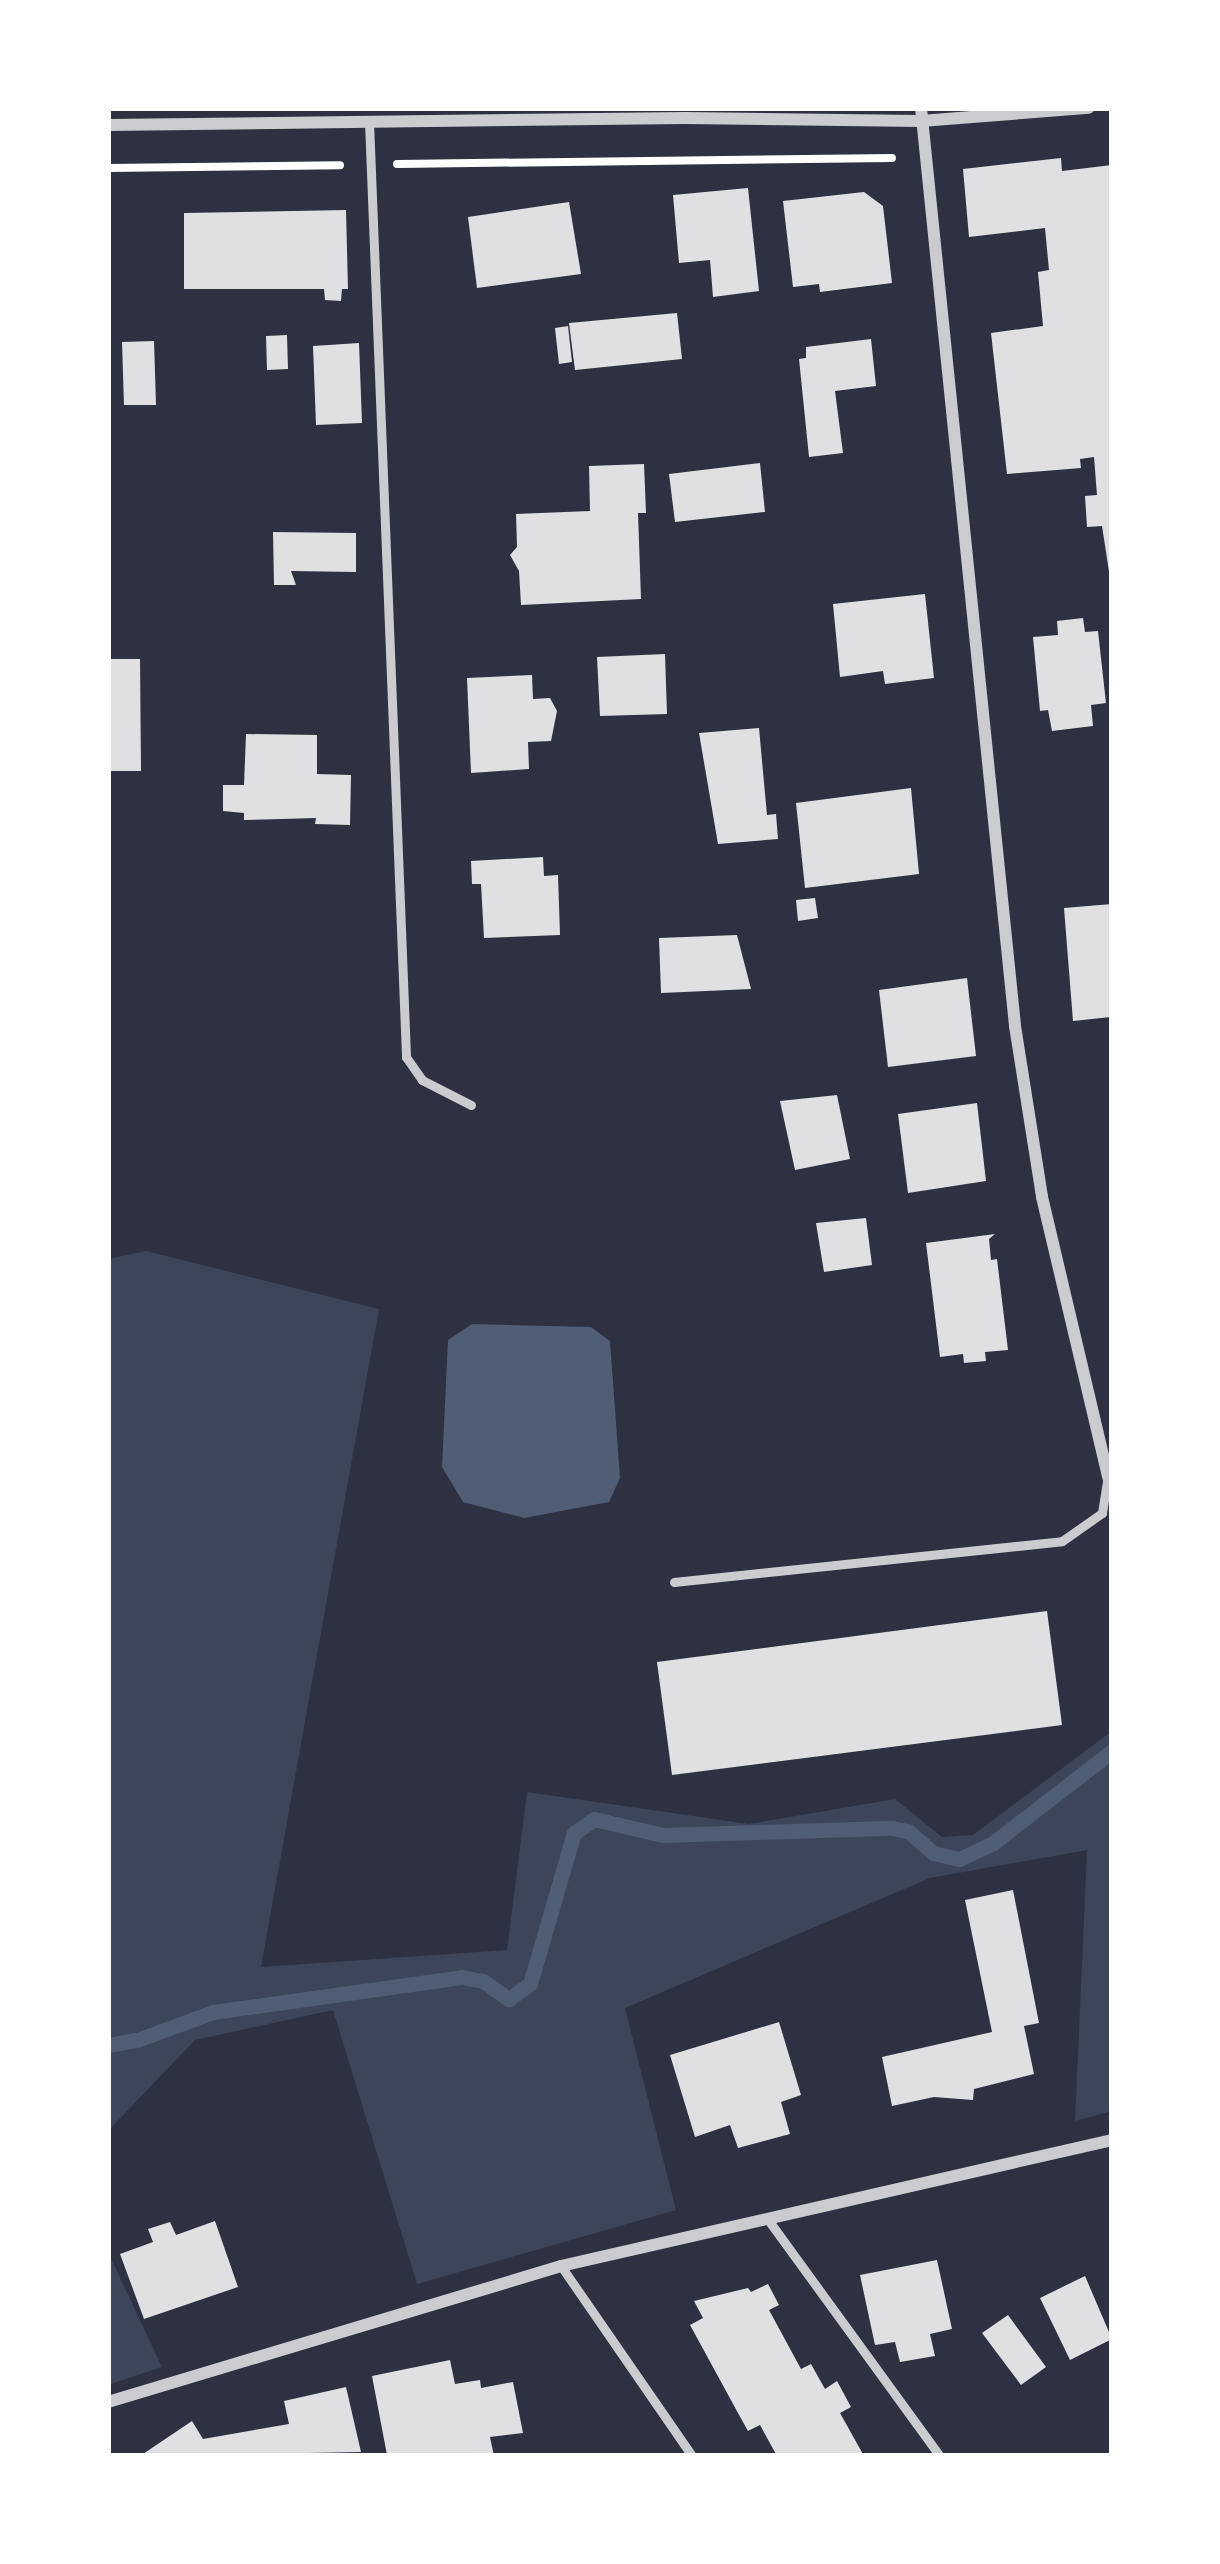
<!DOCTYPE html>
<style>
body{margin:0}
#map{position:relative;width:1220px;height:2564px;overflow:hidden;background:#2d3142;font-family:"PT Sans",sans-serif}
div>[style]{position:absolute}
.green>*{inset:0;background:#3c4559}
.water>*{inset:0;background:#4f5d75}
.stream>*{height:15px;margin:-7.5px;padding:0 7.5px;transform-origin:7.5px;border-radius:7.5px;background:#4f5d75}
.building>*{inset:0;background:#e0e0e3}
.path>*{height:8px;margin:-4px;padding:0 4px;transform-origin:4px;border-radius:4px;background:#fff}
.service>*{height:9px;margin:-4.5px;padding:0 4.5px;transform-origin:4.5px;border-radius:4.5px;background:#caccd0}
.minor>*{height:12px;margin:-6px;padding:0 6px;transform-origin:6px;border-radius:6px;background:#caccd0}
span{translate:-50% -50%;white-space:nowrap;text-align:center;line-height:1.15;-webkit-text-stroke:9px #fff;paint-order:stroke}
.frame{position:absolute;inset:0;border:111px solid #fff;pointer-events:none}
</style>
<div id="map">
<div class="green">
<div style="clip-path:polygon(146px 1251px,379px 1309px,261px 1967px,507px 1950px,527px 1792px,749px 1824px,895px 1799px,942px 1837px,973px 1835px,1112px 1731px,1112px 2111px,1075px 2121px,1087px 1850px,930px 1878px,625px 2008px,676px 2210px,417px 2284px,333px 2010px,195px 2040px,108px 2131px,108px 1259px)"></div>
<div style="clip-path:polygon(108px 2252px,162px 2367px,108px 2385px)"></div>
</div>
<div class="water">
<div style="clip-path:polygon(472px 1324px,591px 1327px,610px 1341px,620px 1478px,609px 1502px,524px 1518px,463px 1502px,442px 1467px,448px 1340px)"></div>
</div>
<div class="stream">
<div style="left:108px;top:2045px;width:29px;rotate:-10deg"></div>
<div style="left:137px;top:2040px;width:81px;rotate:-20.2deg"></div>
<div style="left:213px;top:2012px;width:251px;rotate:-8deg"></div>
<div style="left:462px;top:1977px;width:21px;rotate:11deg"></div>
<div style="left:483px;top:1981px;width:32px;rotate:35deg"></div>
<div style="left:509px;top:1999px;width:26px;rotate:-36deg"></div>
<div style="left:530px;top:1984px;width:157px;rotate:-73.8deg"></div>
<div style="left:574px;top:1833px;width:24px;rotate:-35deg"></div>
<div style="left:594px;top:1819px;width:71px;rotate:13.1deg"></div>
<div style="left:663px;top:1835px;width:229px;rotate:-1.8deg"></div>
<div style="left:892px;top:1828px;width:16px;rotate:11deg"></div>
<div style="left:908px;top:1831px;width:33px;rotate:41deg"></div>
<div style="left:933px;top:1853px;width:27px;rotate:13deg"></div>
<div style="left:959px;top:1859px;width:38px;rotate:-25deg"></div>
<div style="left:993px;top:1843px;width:150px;rotate:-37.7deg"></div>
</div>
<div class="building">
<div style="clip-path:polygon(1061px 158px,1062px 171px,1112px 165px,1112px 591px,1102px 526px,1087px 527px,1085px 496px,1097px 495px,1094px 457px,1080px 459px,1081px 468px,1007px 474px,991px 333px,1043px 326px,1038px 272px,1049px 270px,1045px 228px,969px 237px,963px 169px)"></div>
<div style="clip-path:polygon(748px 188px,759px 291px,713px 297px,710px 260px,679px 263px,673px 195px)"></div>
<div style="clip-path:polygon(864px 192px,883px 206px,892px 283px,820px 292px,819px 284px,793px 287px,783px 201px)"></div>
<div style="clip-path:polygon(569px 202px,581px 274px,477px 288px,468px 217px)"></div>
<div style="clip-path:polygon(346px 210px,348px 289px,342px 289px,341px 301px,325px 300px,324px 289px,184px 289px,184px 213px)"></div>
<div style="clip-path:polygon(677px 313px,682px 359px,575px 370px,569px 323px)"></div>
<div style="clip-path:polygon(568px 326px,572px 362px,559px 364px,555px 328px)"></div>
<div style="clip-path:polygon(287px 335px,288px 369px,267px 370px,266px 336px)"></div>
<div style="clip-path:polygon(871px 339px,876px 386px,835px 391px,843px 453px,809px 457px,799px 359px,806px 358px,806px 347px)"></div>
<div style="clip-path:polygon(154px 341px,156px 405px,124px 405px,122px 342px)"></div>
<div style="clip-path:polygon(359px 343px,362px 423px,316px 425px,313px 346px)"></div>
<div style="clip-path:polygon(760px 463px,765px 512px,675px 522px,669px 474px)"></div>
<div style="clip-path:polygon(644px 464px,646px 513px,638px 513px,641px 599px,521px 605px,519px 571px,510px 555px,517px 547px,516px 514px,590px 511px,589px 466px)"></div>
<div style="clip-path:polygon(273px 532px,356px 533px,356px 572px,291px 571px,296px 585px,274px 585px)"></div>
<div style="clip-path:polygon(925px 594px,934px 678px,885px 684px,883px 671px,840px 677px,833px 604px)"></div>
<div style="clip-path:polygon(1083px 618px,1085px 632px,1098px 631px,1106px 703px,1091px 705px,1093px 726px,1052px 731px,1048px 710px,1040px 711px,1033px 637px,1058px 635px,1057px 621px)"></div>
<div style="clip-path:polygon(665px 654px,667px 714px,600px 716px,597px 657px)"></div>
<div style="clip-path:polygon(108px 659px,140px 659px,141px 771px,108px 771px)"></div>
<div style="clip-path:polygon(532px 675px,533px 699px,550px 698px,557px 711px,551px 741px,528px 742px,529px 769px,471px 773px,467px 678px)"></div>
<div style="clip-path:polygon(759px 728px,767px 815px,776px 814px,778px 839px,718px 844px,699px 733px)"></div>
<div style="clip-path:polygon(246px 734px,317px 735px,317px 774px,351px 775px,350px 825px,315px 824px,316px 818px,244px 820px,244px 813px,223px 811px,223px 785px,244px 785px)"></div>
<div style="clip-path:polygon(911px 788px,919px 874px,805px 888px,796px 803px)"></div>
<div style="clip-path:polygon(543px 857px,544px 876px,558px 875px,560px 935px,484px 938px,481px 884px,472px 884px,471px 861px)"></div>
<div style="clip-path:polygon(815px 898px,818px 918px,798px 921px,796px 900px)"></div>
<div style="clip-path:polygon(1112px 904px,1111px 1017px,1073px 1021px,1064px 908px)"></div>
<div style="clip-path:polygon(737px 935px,751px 989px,661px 993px,659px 938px)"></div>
<div style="clip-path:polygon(967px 978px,976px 1056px,888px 1067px,879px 990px)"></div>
<div style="clip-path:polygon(837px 1095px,850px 1159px,795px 1170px,780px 1101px)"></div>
<div style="clip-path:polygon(977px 1103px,986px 1181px,908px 1193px,898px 1114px)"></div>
<div style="clip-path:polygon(866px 1218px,872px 1265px,824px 1272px,816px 1223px)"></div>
<div style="clip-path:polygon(995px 1234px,989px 1239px,991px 1260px,997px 1259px,1008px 1350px,985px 1352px,986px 1361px,964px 1363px,963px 1354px,940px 1357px,926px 1243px)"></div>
<div style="clip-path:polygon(1047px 1611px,1062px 1725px,672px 1775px,657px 1662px)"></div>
<div style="clip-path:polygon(1013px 1890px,1039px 2023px,1024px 2026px,1034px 2074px,974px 2089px,973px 2100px,934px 2097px,892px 2106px,882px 2057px,992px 2032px,965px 1900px)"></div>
<div style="clip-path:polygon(779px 2022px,801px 2095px,781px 2102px,790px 2134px,738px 2148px,730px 2125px,695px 2137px,670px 2055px)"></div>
<div style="clip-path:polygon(215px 2221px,238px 2287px,144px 2319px,120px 2254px,153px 2242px,148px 2229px,170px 2222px,176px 2235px)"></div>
<div style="clip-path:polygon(937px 2260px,952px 2329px,930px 2334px,935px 2356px,900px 2362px,895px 2342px,875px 2345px,860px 2275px)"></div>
<div style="clip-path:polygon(1085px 2276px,1112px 2339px,1070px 2360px,1040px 2298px)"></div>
<div style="clip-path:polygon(768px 2284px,779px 2305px,769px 2310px,801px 2369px,811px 2364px,825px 2389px,837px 2381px,851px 2407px,840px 2413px,864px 2456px,777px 2456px,760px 2425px,748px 2431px,738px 2413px,690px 2325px,703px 2318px,694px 2301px,748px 2288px,751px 2292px)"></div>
<div style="clip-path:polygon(1008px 2315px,1046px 2367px,1021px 2385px,982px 2333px)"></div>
<div style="clip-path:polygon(450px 2360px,455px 2384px,480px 2380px,481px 2388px,513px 2382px,523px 2433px,490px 2437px,494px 2456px,387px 2455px,372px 2376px)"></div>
<div style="clip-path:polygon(346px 2387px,361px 2452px,140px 2456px,192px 2421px,203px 2439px,289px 2424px,284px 2401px)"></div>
</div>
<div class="path">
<div style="left:397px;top:164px;width:495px;rotate:-0.7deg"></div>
<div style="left:108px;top:168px;width:232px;rotate:-0.7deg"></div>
</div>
<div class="service">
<div style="left:369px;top:122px;width:936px;rotate:87.73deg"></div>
<div style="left:406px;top:1057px;width:28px;rotate:55deg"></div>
<div style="left:422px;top:1080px;width:55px;rotate:27deg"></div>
<div style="left:674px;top:1582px;width:390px;rotate:-6deg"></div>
<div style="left:1062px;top:1541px;width:49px;rotate:-35deg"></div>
<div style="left:1102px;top:1513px;width:36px;rotate:-81deg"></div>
<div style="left:769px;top:2221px;width:291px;rotate:54deg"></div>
<div style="left:561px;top:2266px;width:231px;rotate:55.4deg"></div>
</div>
<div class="minor">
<div style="left:921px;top:108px;width:923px;rotate:84.15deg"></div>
<div style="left:1015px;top:1026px;width:173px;rotate:81deg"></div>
<div style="left:1042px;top:1197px;width:288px;rotate:76.7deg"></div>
<div style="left:108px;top:125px;width:577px;rotate:-0.7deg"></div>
<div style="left:685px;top:118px;width:236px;rotate:0.7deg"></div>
<div style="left:921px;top:121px;width:168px;rotate:-4.5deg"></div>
<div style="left:108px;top:2402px;width:473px;rotate:-16.7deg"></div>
<div style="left:561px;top:2266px;width:565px;rotate:-12.88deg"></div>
</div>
<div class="frame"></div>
</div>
